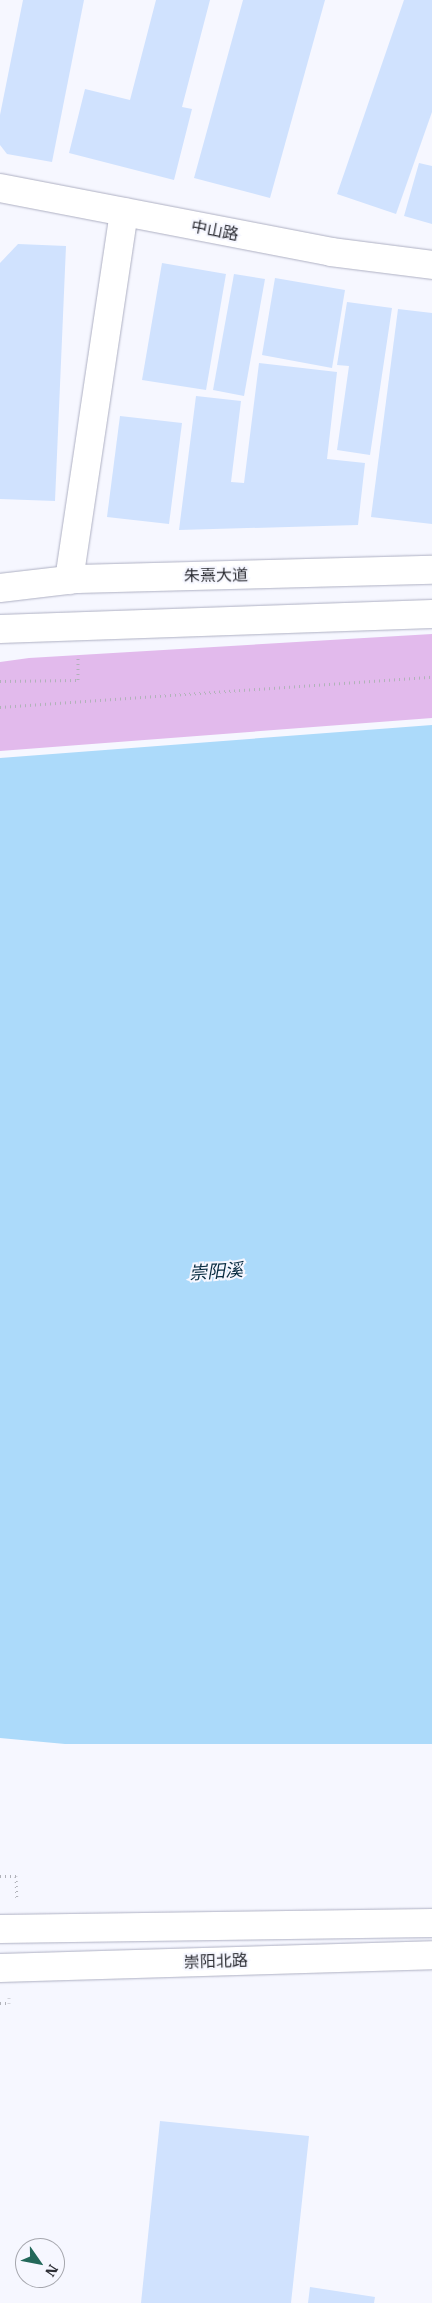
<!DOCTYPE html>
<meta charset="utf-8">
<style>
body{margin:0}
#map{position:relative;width:432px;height:2303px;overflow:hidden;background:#f6f7ff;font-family:"IBM Plex Serif","Noto Sans SC",serif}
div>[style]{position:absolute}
.green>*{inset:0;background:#e2baec}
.water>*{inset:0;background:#acdafa}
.building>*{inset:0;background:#d0e2fe}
.path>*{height:3px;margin-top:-1.5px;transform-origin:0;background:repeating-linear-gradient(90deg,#b1b2b9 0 1px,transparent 0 5px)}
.roads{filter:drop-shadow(0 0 1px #aeb0c3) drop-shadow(0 0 1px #aeb0c3)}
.minor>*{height:28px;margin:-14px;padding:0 14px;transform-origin:14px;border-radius:14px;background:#fff}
.major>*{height:28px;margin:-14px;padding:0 14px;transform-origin:14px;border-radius:14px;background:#fff}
.highway>*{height:28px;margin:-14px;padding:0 14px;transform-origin:14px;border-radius:14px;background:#fff}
span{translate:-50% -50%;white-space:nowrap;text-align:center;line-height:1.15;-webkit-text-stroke:4px #f6f7ff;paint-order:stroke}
.street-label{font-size:16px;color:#2d2e35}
.water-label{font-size:18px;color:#082c41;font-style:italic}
.north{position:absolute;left:15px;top:2238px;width:50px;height:50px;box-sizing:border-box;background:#f6f7ff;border:1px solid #a6a7ae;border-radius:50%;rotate:123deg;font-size:14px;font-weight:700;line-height:20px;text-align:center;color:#2d2e35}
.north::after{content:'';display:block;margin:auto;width:18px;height:22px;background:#23685a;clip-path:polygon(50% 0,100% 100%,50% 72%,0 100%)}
</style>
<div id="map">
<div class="green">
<div style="clip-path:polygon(432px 634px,432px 718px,0 751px,0 662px,29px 658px)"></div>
</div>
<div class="water">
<div style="clip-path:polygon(432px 725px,432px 1744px,65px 1744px,0 1738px,0 758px)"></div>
</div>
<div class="building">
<div style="clip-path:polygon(23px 0,84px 0,52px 162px,7px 154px,0 145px,0 115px)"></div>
<div style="clip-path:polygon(156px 0,210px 0,182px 107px,192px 109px,174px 180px,69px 153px,85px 89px,130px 100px)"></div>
<div style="clip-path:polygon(243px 0,325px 0,270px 198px,194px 178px)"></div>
<div style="clip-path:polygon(404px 0,432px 0,432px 112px,396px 214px,337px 194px)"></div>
<div style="clip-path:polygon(419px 163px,432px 166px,432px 224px,404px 216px)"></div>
<div style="clip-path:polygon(18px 244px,66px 246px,55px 501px,0 499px,0 263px)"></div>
<div style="clip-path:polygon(162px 263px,226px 274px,206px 390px,142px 380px)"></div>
<div style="clip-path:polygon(234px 274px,265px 279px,244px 396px,213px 390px)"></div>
<div style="clip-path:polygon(275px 278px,345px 290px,332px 368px,262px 355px)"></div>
<div style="clip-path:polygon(347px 302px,392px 308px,370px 455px,337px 450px,349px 366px,337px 365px)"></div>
<div style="clip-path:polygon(398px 309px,432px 313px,432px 524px,371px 517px)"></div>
<div style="clip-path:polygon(259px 363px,337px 372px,327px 459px,365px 463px,358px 525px,179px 530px,196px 396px,241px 401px,231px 482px,244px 483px)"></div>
<div style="clip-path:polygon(120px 416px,182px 423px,169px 524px,107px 517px)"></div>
<div style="clip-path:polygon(160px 2121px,309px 2136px,291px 2303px,141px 2303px)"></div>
<div style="clip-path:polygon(310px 2287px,375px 2297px,374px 2303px,308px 2303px)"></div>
</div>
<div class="path">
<div style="left:0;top:681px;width:78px;rotate:-0.7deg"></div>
<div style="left:78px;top:680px;width:24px;rotate:-90deg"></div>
<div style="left:0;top:707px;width:433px;rotate:-4deg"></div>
<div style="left:0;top:1876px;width:16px"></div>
<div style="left:16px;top:1876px;width:23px;rotate:88deg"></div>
<div style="left:0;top:2003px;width:9px"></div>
<div style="left:9px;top:2003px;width:5px;rotate:-90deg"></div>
</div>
<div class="roads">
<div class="minor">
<div style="left:0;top:188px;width:337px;rotate:10.9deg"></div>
<div style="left:331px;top:252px;width:102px;rotate:7.3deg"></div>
<div style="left:69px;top:580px;width:372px;rotate:-81.5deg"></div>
</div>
<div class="major">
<div style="left:0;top:1929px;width:432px;rotate:-0.8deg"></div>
<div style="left:0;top:1968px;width:432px;rotate:-1.7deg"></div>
</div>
<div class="highway">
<div style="left:0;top:588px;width:78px;rotate:-6.7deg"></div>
<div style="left:77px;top:579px;width:355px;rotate:-1.5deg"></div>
<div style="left:0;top:629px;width:432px;rotate:-2deg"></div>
</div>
</div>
<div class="street-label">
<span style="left:215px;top:230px;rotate:11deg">中山路</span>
<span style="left:216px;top:575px;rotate:-1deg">朱熹大道</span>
<span style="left:216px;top:1961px;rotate:-2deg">崇阳北路</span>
</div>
<div class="water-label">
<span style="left:216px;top:1272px;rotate:-4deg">崇阳溪</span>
</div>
<div class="north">N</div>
</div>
